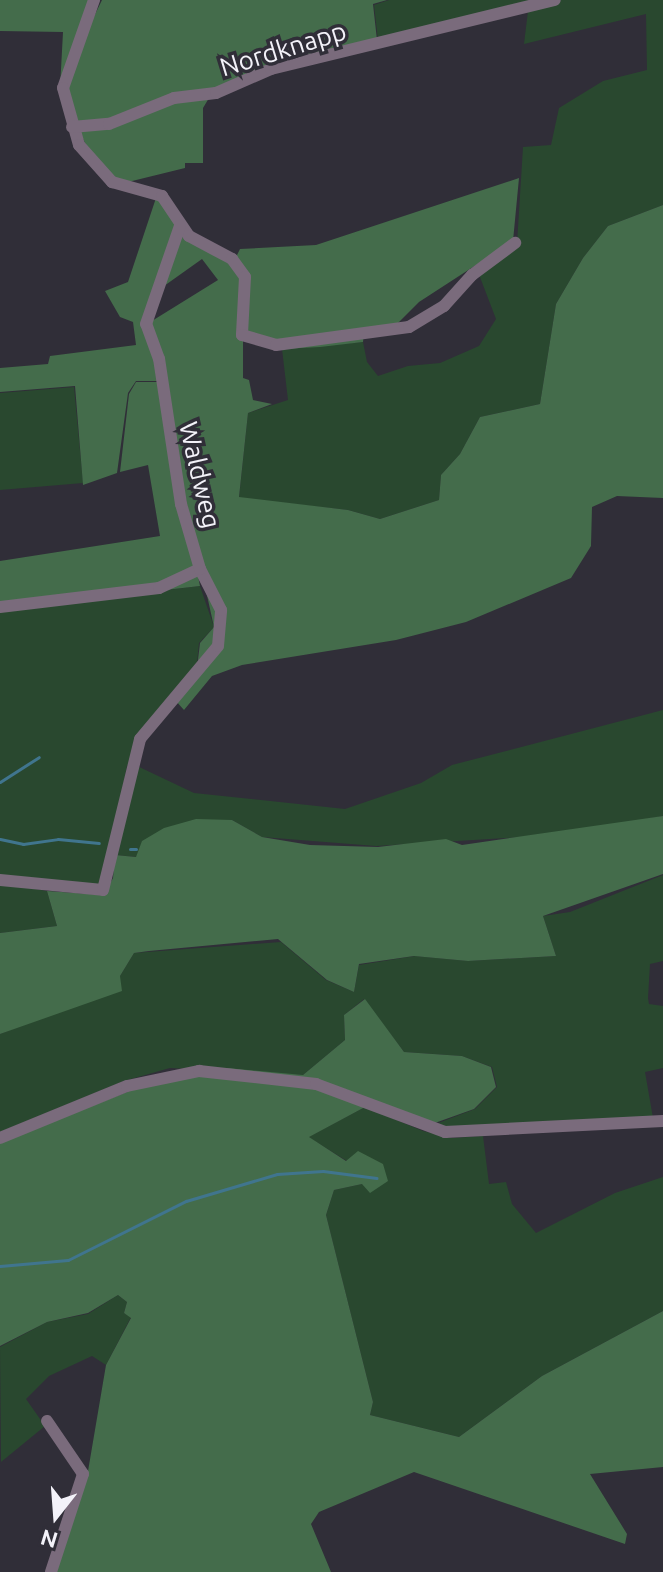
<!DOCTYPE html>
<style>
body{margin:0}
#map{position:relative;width:663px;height:1572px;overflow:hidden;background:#302e38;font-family:Ubuntu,sans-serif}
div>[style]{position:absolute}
.green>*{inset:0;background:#29482f}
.forest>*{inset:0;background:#446c4b}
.stream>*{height:3px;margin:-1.5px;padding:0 1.5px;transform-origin:1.5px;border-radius:1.5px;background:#40758e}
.minor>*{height:12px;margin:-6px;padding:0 6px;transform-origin:6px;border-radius:6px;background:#7a6b7c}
span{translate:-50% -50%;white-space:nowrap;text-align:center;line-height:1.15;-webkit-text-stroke:7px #302e38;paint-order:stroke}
.street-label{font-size:26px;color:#f3f2f9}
.north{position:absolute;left:16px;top:1476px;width:80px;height:80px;-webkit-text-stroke:6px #302e38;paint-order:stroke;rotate:197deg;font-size:22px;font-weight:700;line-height:32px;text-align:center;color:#f3f2f9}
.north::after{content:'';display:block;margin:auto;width:28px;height:36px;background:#f3f2f9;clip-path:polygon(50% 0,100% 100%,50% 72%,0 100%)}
</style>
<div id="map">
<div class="green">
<div style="clip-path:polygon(389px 0,548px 0,378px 40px,374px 5px)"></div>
<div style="clip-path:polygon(561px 0,663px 0,663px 205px,608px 226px,583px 258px,556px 304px,540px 404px,480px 417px,460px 454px,441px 475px,439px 500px,380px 519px,348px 510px,239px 498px,248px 413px,288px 400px,282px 349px,363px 342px,367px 362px,378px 376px,408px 366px,440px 363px,479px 346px,496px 319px,478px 272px,517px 244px,523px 147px,551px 145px,559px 108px,603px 81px,647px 70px,646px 14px,524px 44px,528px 11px)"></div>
<div style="clip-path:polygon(74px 387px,83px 483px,0 490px,0 393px)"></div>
<div style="clip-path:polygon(200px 586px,214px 627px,199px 643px,196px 672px,127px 766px,105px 875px,97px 887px,0 878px,0 610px)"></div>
<div style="clip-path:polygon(663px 710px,663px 816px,557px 835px,376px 846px,262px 837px,232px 820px,137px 857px,115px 855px,135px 765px,194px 793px,345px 809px,421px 783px,452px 765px)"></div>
<div style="clip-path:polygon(663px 875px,663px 961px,650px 964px,648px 998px,649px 1004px,663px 1006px,663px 1068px,645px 1072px,653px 1118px,477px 1129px,433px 1125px,475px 1109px,497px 1087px,492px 1067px,462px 1056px,404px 1052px,364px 999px,344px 1015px,345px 1040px,303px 1075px,170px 1068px,124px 1081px,0 1132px,0 1034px,66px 1008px,120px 976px,134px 953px,281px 942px,326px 980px,354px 992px,359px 965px,415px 956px,468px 961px,556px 956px,543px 916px,570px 912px)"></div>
<div style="clip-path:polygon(0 883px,47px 891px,57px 926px,0 933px)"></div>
<div style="clip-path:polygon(365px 1107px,423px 1131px,452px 1138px,483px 1136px,489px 1184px,506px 1182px,512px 1204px,536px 1233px,615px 1193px,663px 1177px,663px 1311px,542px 1376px,459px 1437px,370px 1415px,373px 1402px,326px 1215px,334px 1190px,362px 1184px,347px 1161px,308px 1137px)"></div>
<div style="clip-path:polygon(118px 1295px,127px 1302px,124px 1313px,131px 1317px,106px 1365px,92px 1356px,49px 1376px,26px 1399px,45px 1426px,1px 1462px,0 1347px,47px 1322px,88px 1314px)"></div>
</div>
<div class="forest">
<div style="clip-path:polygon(0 0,100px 0,85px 35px,102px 0,387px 0,373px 4px,377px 40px,332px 51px,209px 98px,203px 108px,203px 163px,185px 163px,185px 168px,124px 183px,95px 165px,60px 88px,63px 32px,0 31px)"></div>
<div style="clip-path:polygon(519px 178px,513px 241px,419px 302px,395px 326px,364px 333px,363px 342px,320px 347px,282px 349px,244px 341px,247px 277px,235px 259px,240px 249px,316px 245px)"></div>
<div style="clip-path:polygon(157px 195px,173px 210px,176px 232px,144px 324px,159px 381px,136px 381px,128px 393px,117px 473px,83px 485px,75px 386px,0 392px,0 368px,48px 364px,50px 356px,136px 345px,133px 322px,120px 317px,105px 291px,128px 282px)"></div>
<div style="clip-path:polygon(663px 205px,663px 498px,617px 496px,592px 507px,591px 546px,571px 578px,466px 622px,396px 640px,242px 665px,212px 676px,184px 710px,175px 700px,196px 676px,200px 643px,214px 627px,147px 324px,218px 280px,202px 259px,157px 291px,180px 232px,223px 256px,243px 278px,243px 378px,249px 380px,253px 400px,272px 404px,248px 413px,239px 497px,348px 510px,380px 519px,439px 500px,441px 475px,460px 454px,480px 417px,540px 404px,556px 304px,583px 258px,608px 226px)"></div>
<div style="clip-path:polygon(136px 382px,159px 382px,200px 586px,0 609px,0 561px,160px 536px,148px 465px,120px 472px,129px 394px)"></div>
<div style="clip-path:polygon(663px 816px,663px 874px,543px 916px,556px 956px,468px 961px,414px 956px,359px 964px,354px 992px,327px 980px,278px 939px,149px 951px,134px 953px,120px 976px,122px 991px,0 1034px,0 933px,57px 926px,47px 891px,104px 895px,113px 878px,115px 855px,136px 857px,142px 841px,164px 828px,196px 819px,232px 820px,262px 837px,310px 845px,378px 847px,446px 839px,462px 845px)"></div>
<div style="clip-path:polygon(365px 999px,404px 1052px,462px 1056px,491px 1067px,496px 1087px,474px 1109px,432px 1124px,365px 1107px,309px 1137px,346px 1161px,358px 1151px,383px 1164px,388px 1181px,370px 1193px,362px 1184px,334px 1190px,326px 1215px,373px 1402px,370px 1415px,459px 1437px,542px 1376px,663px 1311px,663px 1467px,590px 1474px,627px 1534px,625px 1544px,414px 1472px,319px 1512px,311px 1524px,331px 1572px,56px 1572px,87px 1477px,106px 1365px,131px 1318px,124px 1313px,127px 1302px,118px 1295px,88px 1313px,47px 1322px,0 1346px,0 1142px,155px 1081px,227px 1068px,303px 1075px,345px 1040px,344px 1015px)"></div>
</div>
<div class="stream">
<div style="left:0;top:782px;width:46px;rotate:-32.7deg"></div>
<div style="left:0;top:839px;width:24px;rotate:12deg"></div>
<div style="left:23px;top:844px;width:35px;rotate:-8deg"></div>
<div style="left:58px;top:839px;width:41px;rotate:5.6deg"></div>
<div style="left:130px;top:849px;width:6px"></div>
<div style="left:0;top:1266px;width:68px;rotate:-5deg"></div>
<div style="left:68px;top:1260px;width:132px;rotate:-26.6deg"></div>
<div style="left:186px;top:1201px;width:95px;rotate:-16.5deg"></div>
<div style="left:277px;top:1174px;width:46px;rotate:-3.7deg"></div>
<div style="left:323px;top:1171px;width:54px;rotate:7.4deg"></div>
</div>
<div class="minor">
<div style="left:94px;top:0;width:93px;rotate:109.4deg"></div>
<div style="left:63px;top:88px;width:59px;rotate:74.3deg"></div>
<div style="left:79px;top:145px;width:50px;rotate:48.3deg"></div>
<div style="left:112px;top:182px;width:52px;rotate:15.6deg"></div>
<div style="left:162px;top:196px;width:48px;rotate:56deg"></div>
<div style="left:189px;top:236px;width:49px;rotate:28.1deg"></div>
<div style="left:232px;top:259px;width:22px;rotate:54deg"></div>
<div style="left:245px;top:277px;width:58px;rotate:93deg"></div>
<div style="left:242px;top:335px;width:35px;rotate:16deg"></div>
<div style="left:276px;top:345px;width:134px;rotate:-7.7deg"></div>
<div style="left:409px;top:327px;width:41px;rotate:-31deg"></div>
<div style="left:444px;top:306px;width:42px;rotate:-47.9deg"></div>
<div style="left:472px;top:275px;width:54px;rotate:-36.7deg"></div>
<div style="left:72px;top:127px;width:37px;rotate:-5deg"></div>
<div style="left:109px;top:124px;width:70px;rotate:-21.8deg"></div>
<div style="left:174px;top:98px;width:42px;rotate:-6.8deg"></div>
<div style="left:216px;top:93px;width:60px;rotate:-23.6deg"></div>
<div style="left:271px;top:69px;width:292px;rotate:-13.7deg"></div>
<div style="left:0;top:607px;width:160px;rotate:-6.8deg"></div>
<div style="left:159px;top:588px;width:45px;rotate:-24.9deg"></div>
<div style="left:0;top:880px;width:103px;rotate:5.5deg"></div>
<div style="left:103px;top:890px;width:155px;rotate:-76.2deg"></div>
<div style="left:140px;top:739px;width:121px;rotate:-50deg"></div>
<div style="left:218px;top:646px;width:36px;rotate:-85deg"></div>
<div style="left:221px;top:610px;width:46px;rotate:-117.1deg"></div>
<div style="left:200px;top:569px;width:68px;rotate:-106.3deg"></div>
<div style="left:181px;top:504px;width:147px;rotate:-98.6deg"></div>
<div style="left:159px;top:359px;width:37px;rotate:-110deg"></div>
<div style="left:146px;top:324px;width:104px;rotate:-70.9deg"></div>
<div style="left:0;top:1138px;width:137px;rotate:-22.3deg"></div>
<div style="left:127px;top:1086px;width:74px;rotate:-11.8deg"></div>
<div style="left:199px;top:1071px;width:118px;rotate:6.3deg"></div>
<div style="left:316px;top:1084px;width:138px;rotate:20.4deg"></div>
<div style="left:445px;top:1132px;width:218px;rotate:-2.9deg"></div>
<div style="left:47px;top:1421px;width:64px;rotate:55.8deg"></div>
<div style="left:83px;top:1474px;width:103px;rotate:108.1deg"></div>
</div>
<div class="street-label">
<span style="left:283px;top:49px;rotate:-17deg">Nordknapp</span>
<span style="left:200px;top:475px;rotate:77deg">Waldweg</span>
</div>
<div class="north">N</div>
</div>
